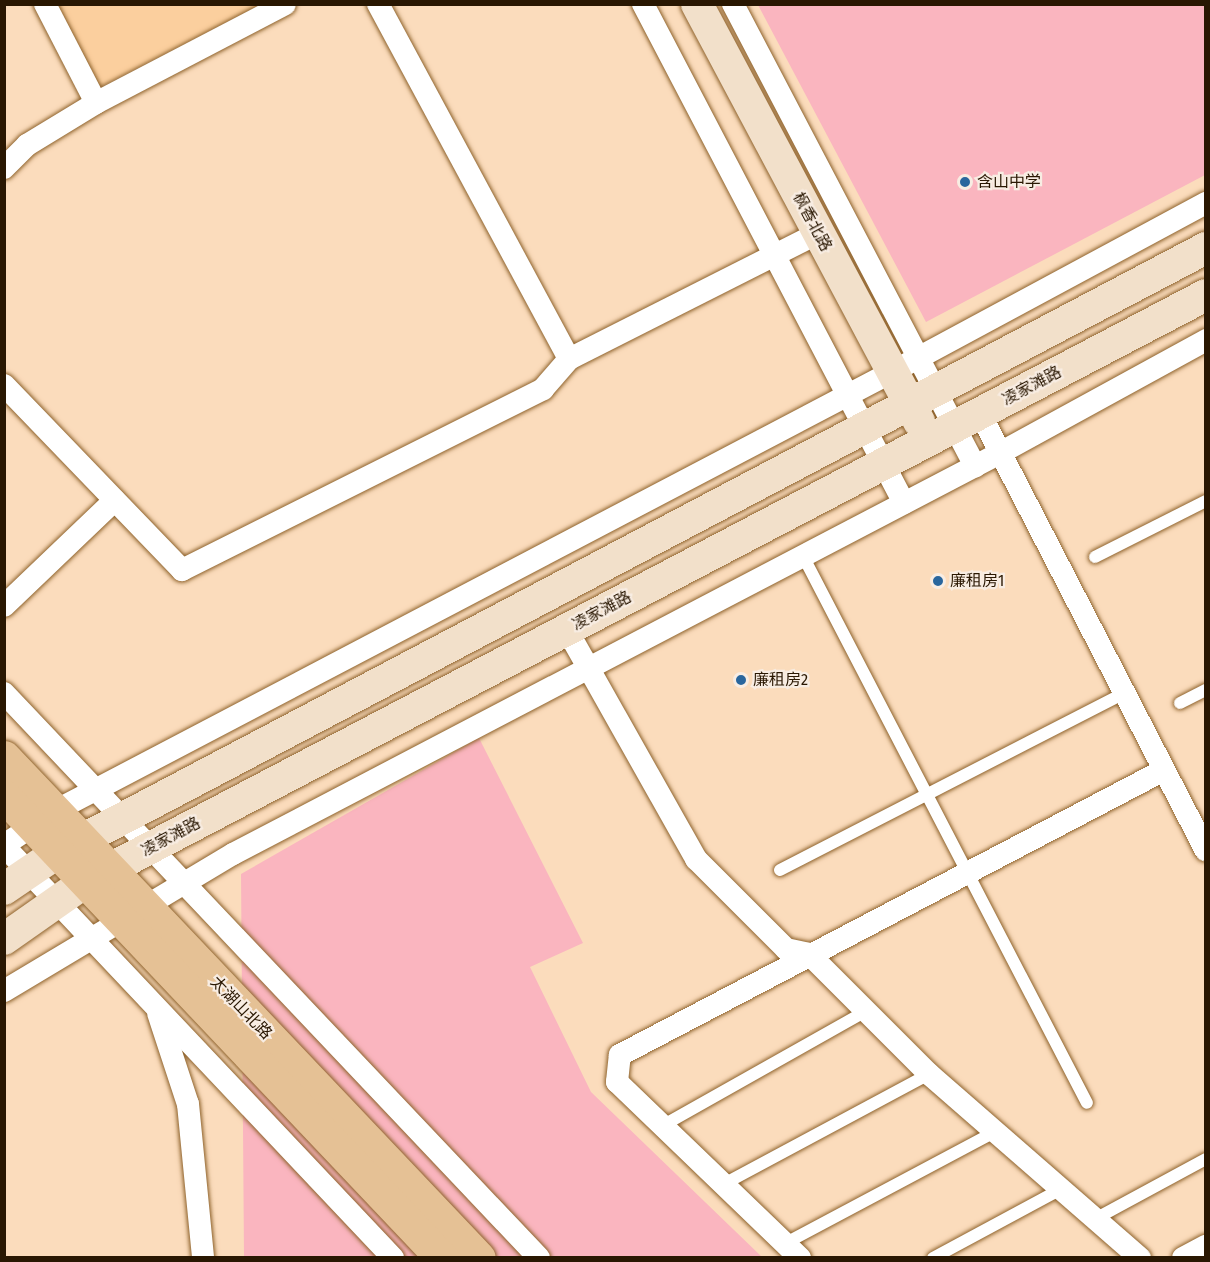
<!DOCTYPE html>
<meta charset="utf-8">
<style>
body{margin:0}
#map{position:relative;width:1210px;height:1262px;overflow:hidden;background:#fbdcbc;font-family:"Fira Sans Condensed","Noto Sans SC",sans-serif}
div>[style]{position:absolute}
.built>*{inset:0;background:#fbcf9e}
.green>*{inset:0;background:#fab5bf}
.roads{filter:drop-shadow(0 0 2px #8e622b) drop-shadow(0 0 2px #8e622b)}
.service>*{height:12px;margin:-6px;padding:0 6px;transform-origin:6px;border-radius:6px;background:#fff}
.minor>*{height:22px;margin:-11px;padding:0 11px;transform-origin:11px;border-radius:11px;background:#fff}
.secondary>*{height:32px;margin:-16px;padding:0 16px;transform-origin:16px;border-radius:16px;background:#f2e0ca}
.primary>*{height:33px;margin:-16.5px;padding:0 16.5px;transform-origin:16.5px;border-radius:16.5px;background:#e5c195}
.dots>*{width:16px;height:16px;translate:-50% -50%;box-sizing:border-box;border:3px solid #f8ede3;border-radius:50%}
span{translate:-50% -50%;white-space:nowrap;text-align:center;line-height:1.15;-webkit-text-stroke:4.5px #f8ede3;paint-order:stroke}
.poi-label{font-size:16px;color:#291702}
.left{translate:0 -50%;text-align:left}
.street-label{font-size:16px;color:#291702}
.frame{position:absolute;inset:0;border:6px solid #291702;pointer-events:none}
</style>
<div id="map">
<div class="built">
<div style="clip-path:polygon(57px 5px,259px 5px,100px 87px)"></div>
</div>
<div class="green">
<div style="clip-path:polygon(758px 5px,1205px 5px,1205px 175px,926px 322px)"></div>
<div style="clip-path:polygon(479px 738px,583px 943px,530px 967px,591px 1092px,762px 1257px,244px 1257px,241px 874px)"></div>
</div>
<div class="roads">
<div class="service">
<div style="left:803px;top:556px;width:616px;rotate:62.56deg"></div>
<div style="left:1095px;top:557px;width:124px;rotate:-26.8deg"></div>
<div style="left:1180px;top:703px;width:29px;rotate:-27deg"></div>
<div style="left:780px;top:870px;width:387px;rotate:-27.2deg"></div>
<div style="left:662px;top:1126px;width:234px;rotate:-29.4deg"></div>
<div style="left:722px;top:1185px;width:235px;rotate:-28.2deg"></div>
<div style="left:1095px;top:1219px;width:126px;rotate:-28.4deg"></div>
<div style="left:784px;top:1244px;width:239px;rotate:-28deg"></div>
<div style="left:933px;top:1258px;width:145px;rotate:-28.3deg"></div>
</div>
<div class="minor">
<div style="left:45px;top:4px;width:111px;rotate:62.7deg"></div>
<div style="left:378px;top:4px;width:403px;rotate:61.7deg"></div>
<div style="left:643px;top:4px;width:563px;rotate:62.39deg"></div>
<div style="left:733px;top:4px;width:522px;rotate:62.35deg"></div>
<div style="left:4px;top:168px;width:33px;rotate:-45deg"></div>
<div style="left:27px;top:145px;width:81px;rotate:-31.3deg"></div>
<div style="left:96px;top:103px;width:213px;rotate:-27.6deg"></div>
<div style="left:4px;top:385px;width:257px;rotate:46.1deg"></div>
<div style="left:182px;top:570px;width:404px;rotate:-26.6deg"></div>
<div style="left:543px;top:389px;width:40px;rotate:-49deg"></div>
<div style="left:569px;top:359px;width:279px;rotate:-26.8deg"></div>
<div style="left:980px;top:413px;width:492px;rotate:62.7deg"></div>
<div style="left:4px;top:606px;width:153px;rotate:-43.7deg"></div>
<div style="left:567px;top:630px;width:263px;rotate:60.6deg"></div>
<div style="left:696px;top:859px;width:127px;rotate:45deg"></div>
<div style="left:786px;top:949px;width:24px;rotate:12deg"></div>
<div style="left:809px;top:954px;width:170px;rotate:45deg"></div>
<div style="left:929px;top:1074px;width:280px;rotate:41.1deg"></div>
<div style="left:4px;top:693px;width:778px;rotate:46.56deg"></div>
<div style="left:4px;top:845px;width:61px;rotate:-33.7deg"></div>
<div style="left:55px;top:811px;width:945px;rotate:-27.68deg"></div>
<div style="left:892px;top:372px;width:357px;rotate:-28.3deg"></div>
<div style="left:4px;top:846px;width:567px;rotate:46.64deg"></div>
<div style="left:4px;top:991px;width:267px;rotate:-30.9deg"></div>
<div style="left:233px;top:854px;width:865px;rotate:-27.6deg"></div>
<div style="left:1000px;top:453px;width:235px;rotate:-28.7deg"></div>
<div style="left:158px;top:1013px;width:96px;rotate:71.8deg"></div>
<div style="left:188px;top:1104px;width:155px;rotate:84.4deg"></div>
<div style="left:800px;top:1258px;width:254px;rotate:-136.1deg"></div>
<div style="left:617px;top:1082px;width:27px;rotate:-84deg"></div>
<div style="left:620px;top:1055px;width:614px;rotate:-27.65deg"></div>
<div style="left:1183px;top:1258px;width:26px;rotate:-28deg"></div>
</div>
<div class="secondary">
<div style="left:697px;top:4px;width:473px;rotate:62deg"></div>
<div style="left:4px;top:889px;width:64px;rotate:-34.2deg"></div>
<div style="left:57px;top:853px;width:1299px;rotate:-27.77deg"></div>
<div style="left:4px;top:939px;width:99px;rotate:-35.1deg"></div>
<div style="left:85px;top:882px;width:1265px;rotate:-27.64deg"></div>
</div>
<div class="primary">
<div style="left:4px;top:757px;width:690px;rotate:46.53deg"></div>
<div style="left:4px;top:796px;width:637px;rotate:46.53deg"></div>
</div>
</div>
<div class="dots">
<div style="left:965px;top:182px;background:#29669d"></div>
<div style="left:938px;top:581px;background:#29669d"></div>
<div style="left:741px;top:680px;background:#29669d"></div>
</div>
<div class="poi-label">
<span class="left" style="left:977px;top:182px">含山中学</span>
<span class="left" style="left:950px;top:581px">廉租房1</span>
<span class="left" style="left:753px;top:680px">廉租房2</span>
</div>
<div class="street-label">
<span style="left:812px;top:222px;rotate:62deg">枫香北路</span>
<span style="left:1032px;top:386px;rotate:-28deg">凌家滩路</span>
<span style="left:602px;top:611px;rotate:-28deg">凌家滩路</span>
<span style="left:171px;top:837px;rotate:-28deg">凌家滩路</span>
<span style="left:241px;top:1008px;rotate:46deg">太湖山北路</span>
</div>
<div class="frame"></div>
</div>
